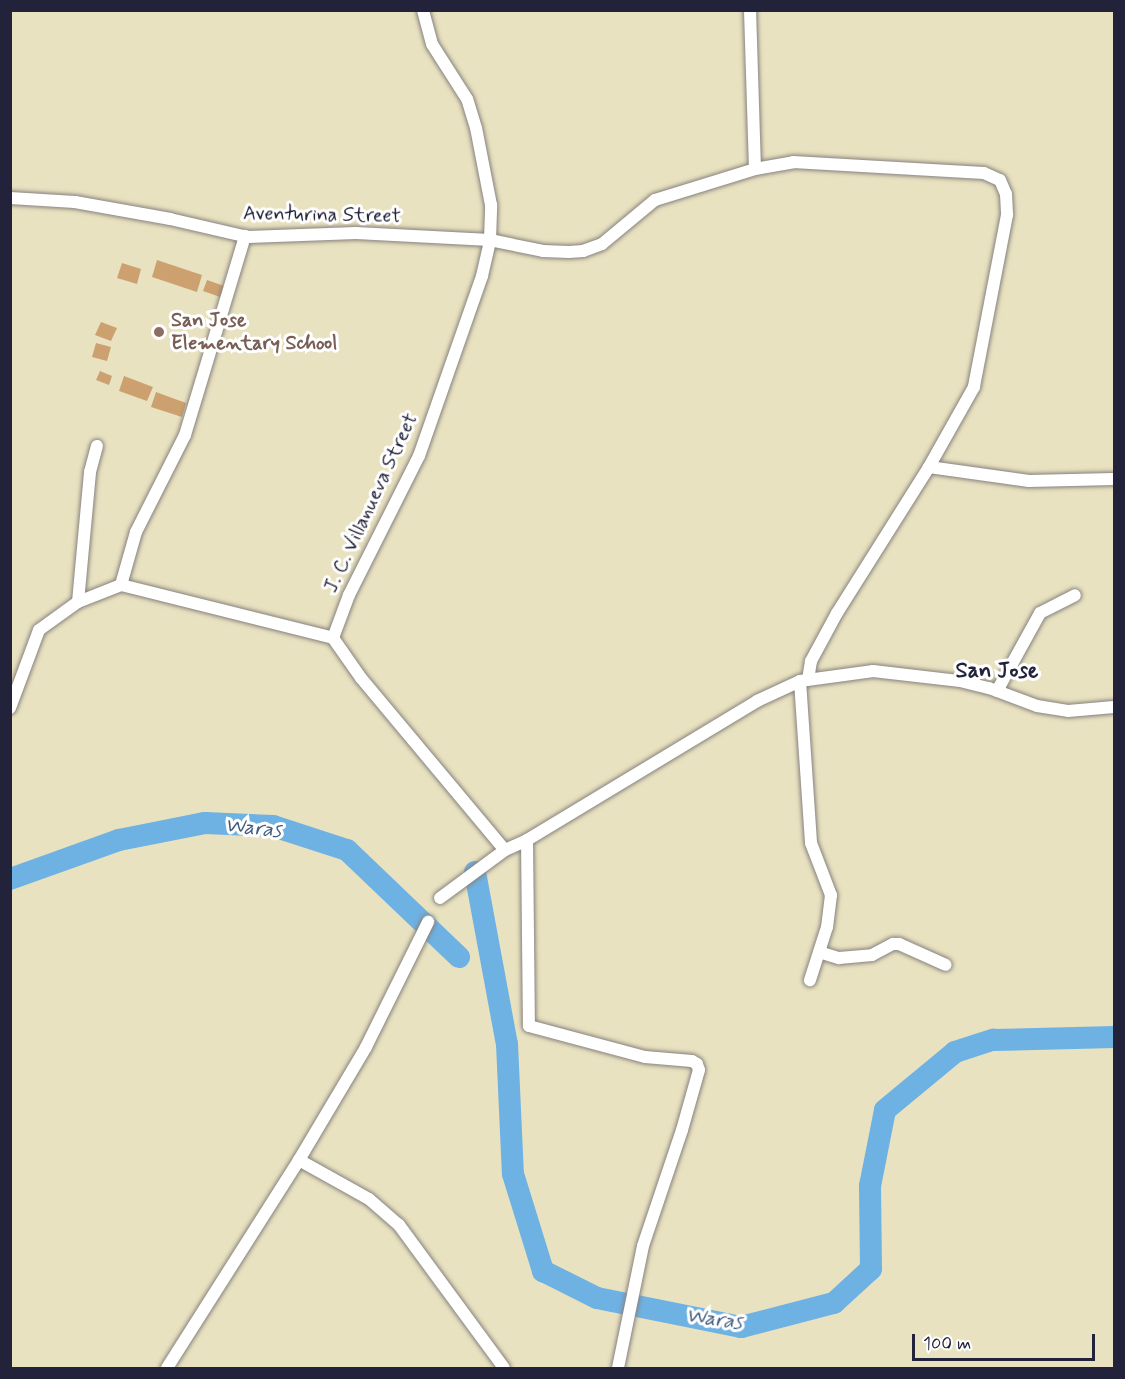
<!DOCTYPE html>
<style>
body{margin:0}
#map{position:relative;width:1125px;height:1379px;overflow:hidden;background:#e9e2c1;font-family:Mynerve,sans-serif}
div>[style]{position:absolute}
.river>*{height:22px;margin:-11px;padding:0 11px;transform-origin:11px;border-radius:11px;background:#6eb1e3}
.building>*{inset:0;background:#cda16f}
.roads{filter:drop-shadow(0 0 2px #86827e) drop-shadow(0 0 2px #86827e)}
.minor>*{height:12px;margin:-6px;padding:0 6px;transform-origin:6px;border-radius:6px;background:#fff}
.dots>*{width:16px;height:16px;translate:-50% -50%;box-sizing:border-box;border:3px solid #fff;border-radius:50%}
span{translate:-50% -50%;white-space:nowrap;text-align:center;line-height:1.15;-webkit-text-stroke:6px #fff;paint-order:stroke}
.street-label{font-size:20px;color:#22223b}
.education-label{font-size:20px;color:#785e54;font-weight:700}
.left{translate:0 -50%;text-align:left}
.water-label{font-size:21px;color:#405b7e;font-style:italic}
.quarter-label{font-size:22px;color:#22223b;font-weight:700}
.frame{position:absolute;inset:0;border:12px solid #22223b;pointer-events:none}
.scale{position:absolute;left:912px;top:1334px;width:183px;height:27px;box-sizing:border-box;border:3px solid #22223b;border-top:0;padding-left:8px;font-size:18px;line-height:21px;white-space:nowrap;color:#22223b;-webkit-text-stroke:4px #fff;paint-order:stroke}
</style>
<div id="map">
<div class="river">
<div style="left:475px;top:872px;width:175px;rotate:79.5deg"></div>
<div style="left:507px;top:1044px;width:130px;rotate:87.4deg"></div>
<div style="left:513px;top:1174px;width:102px;rotate:72.8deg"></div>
<div style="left:543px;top:1271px;width:60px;rotate:26.6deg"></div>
<div style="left:597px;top:1298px;width:147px;rotate:11.4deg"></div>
<div style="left:741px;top:1327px;width:96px;rotate:-14.5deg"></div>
<div style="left:834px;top:1303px;width:50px;rotate:-42.6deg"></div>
<div style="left:871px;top:1269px;width:83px;rotate:-90.7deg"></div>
<div style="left:870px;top:1186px;width:77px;rotate:-78.8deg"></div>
<div style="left:885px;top:1110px;width:91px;rotate:-39.6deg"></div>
<div style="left:955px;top:1052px;width:40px;rotate:-18deg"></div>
<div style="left:993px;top:1040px;width:121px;rotate:-1.4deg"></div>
<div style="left:10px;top:879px;width:116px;rotate:-19.7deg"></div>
<div style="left:119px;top:840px;width:88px;rotate:-11.2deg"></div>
<div style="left:205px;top:823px;width:68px;rotate:2.5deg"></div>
<div style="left:273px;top:826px;width:78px;rotate:18deg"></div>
<div style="left:347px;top:850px;width:155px;rotate:43.7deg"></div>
</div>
<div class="building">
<div style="clip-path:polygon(157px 260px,202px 275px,197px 292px,152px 277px)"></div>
<div style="clip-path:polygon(122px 263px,141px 269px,137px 284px,117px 278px)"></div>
<div style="clip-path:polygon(207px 280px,227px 287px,223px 298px,203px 291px)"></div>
<div style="clip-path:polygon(101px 322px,117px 328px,111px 341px,95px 335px)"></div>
<div style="clip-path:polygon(96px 343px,111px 347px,107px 361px,92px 357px)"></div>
<div style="clip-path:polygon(100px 371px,112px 376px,109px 385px,96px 380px)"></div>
<div style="clip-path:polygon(124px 376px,153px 387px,147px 401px,119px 391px)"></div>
<div style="clip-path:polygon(156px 392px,186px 403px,182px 417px,151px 407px)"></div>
</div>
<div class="roads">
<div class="minor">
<div style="left:750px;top:10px;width:159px;rotate:88.2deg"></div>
<div style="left:10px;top:198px;width:65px;rotate:3.5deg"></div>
<div style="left:75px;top:202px;width:97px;rotate:10.1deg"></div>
<div style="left:170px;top:219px;width:80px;rotate:13deg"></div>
<div style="left:248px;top:237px;width:108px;rotate:-2.1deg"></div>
<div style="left:356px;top:233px;width:134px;rotate:3deg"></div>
<div style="left:490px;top:240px;width:54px;rotate:11.7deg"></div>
<div style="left:543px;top:251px;width:26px;rotate:2deg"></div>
<div style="left:569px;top:252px;width:14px;rotate:-4deg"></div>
<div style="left:583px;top:251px;width:20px;rotate:-20deg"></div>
<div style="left:602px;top:244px;width:69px;rotate:-39.7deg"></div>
<div style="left:655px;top:200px;width:105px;rotate:-17.2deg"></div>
<div style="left:755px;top:169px;width:39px;rotate:-10deg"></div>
<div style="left:793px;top:162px;width:191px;rotate:3.3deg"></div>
<div style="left:984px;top:173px;width:17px;rotate:24deg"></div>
<div style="left:1000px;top:180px;width:15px;rotate:67deg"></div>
<div style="left:1006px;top:194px;width:21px;rotate:87deg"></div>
<div style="left:1007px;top:215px;width:175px;rotate:100.9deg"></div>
<div style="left:974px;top:387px;width:92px;rotate:119.4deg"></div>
<div style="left:929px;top:467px;width:173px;rotate:122.2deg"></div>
<div style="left:837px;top:613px;width:55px;rotate:118.4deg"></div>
<div style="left:811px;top:661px;width:19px;rotate:99deg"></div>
<div style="left:929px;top:467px;width:101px;rotate:8deg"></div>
<div style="left:1029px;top:481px;width:85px;rotate:-1.3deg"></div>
<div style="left:121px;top:585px;width:55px;rotate:-74.2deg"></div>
<div style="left:136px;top:532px;width:109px;rotate:-63.2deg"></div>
<div style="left:185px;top:435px;width:208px;rotate:-73.2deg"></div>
<div style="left:78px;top:602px;width:131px;rotate:-84.7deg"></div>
<div style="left:90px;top:472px;width:27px;rotate:-75deg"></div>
<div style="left:333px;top:638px;width:46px;rotate:-69.6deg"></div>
<div style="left:349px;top:595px;width:156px;rotate:-63.3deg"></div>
<div style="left:419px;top:456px;width:191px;rotate:-70.7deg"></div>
<div style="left:482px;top:276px;width:37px;rotate:-77deg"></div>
<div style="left:490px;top:240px;width:35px;rotate:-88deg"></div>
<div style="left:491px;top:205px;width:78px;rotate:-101deg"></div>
<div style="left:476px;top:128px;width:30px;rotate:-107deg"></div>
<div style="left:467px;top:99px;width:65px;rotate:-122.5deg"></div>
<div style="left:432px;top:44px;width:35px;rotate:-105deg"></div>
<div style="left:333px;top:638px;width:49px;rotate:55deg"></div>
<div style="left:361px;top:678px;width:224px;rotate:50.1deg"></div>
<div style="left:800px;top:681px;width:162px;rotate:86.1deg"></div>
<div style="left:811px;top:843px;width:56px;rotate:69deg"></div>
<div style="left:831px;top:895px;width:32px;rotate:97deg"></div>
<div style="left:827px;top:927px;width:56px;rotate:107.8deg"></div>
<div style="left:997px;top:691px;width:89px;rotate:-61.1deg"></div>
<div style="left:1040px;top:613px;width:39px;rotate:-27deg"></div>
<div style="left:10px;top:708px;width:83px;rotate:-69.6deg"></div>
<div style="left:39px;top:630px;width:48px;rotate:-35.7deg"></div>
<div style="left:78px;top:602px;width:46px;rotate:-21.6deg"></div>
<div style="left:121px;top:585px;width:219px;rotate:14deg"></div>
<div style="left:527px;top:840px;width:186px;rotate:89.4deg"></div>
<div style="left:529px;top:1026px;width:120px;rotate:15deg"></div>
<div style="left:645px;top:1057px;width:47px;rotate:4.9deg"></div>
<div style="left:692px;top:1061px;width:6px;rotate:31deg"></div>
<div style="left:697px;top:1064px;width:6px;rotate:72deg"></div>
<div style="left:699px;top:1070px;width:62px;rotate:105.8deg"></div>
<div style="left:682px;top:1130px;width:122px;rotate:108.6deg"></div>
<div style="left:643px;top:1246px;width:125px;rotate:101.6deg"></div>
<div style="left:440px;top:898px;width:81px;rotate:-36.4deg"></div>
<div style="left:505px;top:850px;width:24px;rotate:-24deg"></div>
<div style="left:527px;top:840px;width:269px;rotate:-31.1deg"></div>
<div style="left:757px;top:701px;width:47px;rotate:-24.9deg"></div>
<div style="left:800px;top:681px;width:74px;rotate:-7.8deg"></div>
<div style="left:873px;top:671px;width:88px;rotate:6.6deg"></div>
<div style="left:960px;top:681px;width:30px;rotate:14deg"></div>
<div style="left:989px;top:688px;width:51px;rotate:20.6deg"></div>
<div style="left:1037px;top:706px;width:31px;rotate:9deg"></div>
<div style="left:1068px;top:711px;width:46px;rotate:-5deg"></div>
<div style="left:819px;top:952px;width:21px;rotate:17deg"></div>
<div style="left:839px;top:958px;width:33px;rotate:-5deg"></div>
<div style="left:872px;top:955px;width:24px;rotate:-28deg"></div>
<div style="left:893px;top:944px;width:6px"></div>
<div style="left:899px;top:944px;width:51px;rotate:24.1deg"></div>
<div style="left:299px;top:1160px;width:80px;rotate:29.1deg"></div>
<div style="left:369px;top:1199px;width:40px;rotate:41deg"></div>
<div style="left:399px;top:1225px;width:177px;rotate:53.7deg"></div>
<div style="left:167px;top:1368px;width:246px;rotate:-57.6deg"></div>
<div style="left:299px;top:1160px;width:131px;rotate:-59.3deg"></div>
<div style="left:366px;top:1047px;width:140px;rotate:-63.6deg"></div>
</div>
</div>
<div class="dots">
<div style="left:159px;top:332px;background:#8d6e63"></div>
</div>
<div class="street-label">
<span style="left:322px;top:215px;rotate:1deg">Aventurina Street</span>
<span style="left:371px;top:503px;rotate:-65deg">J. C. Villanueva Street</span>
</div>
<div class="education-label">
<span class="left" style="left:171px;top:332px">San Jose<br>Elementary School</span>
</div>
<div class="water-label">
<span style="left:253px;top:828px;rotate:6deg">Waras</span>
<span style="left:714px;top:1319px;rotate:8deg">Waras</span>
</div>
<div class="quarter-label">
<span style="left:997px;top:672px">San Jose</span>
</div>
<div class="frame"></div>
<div class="scale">100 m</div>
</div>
